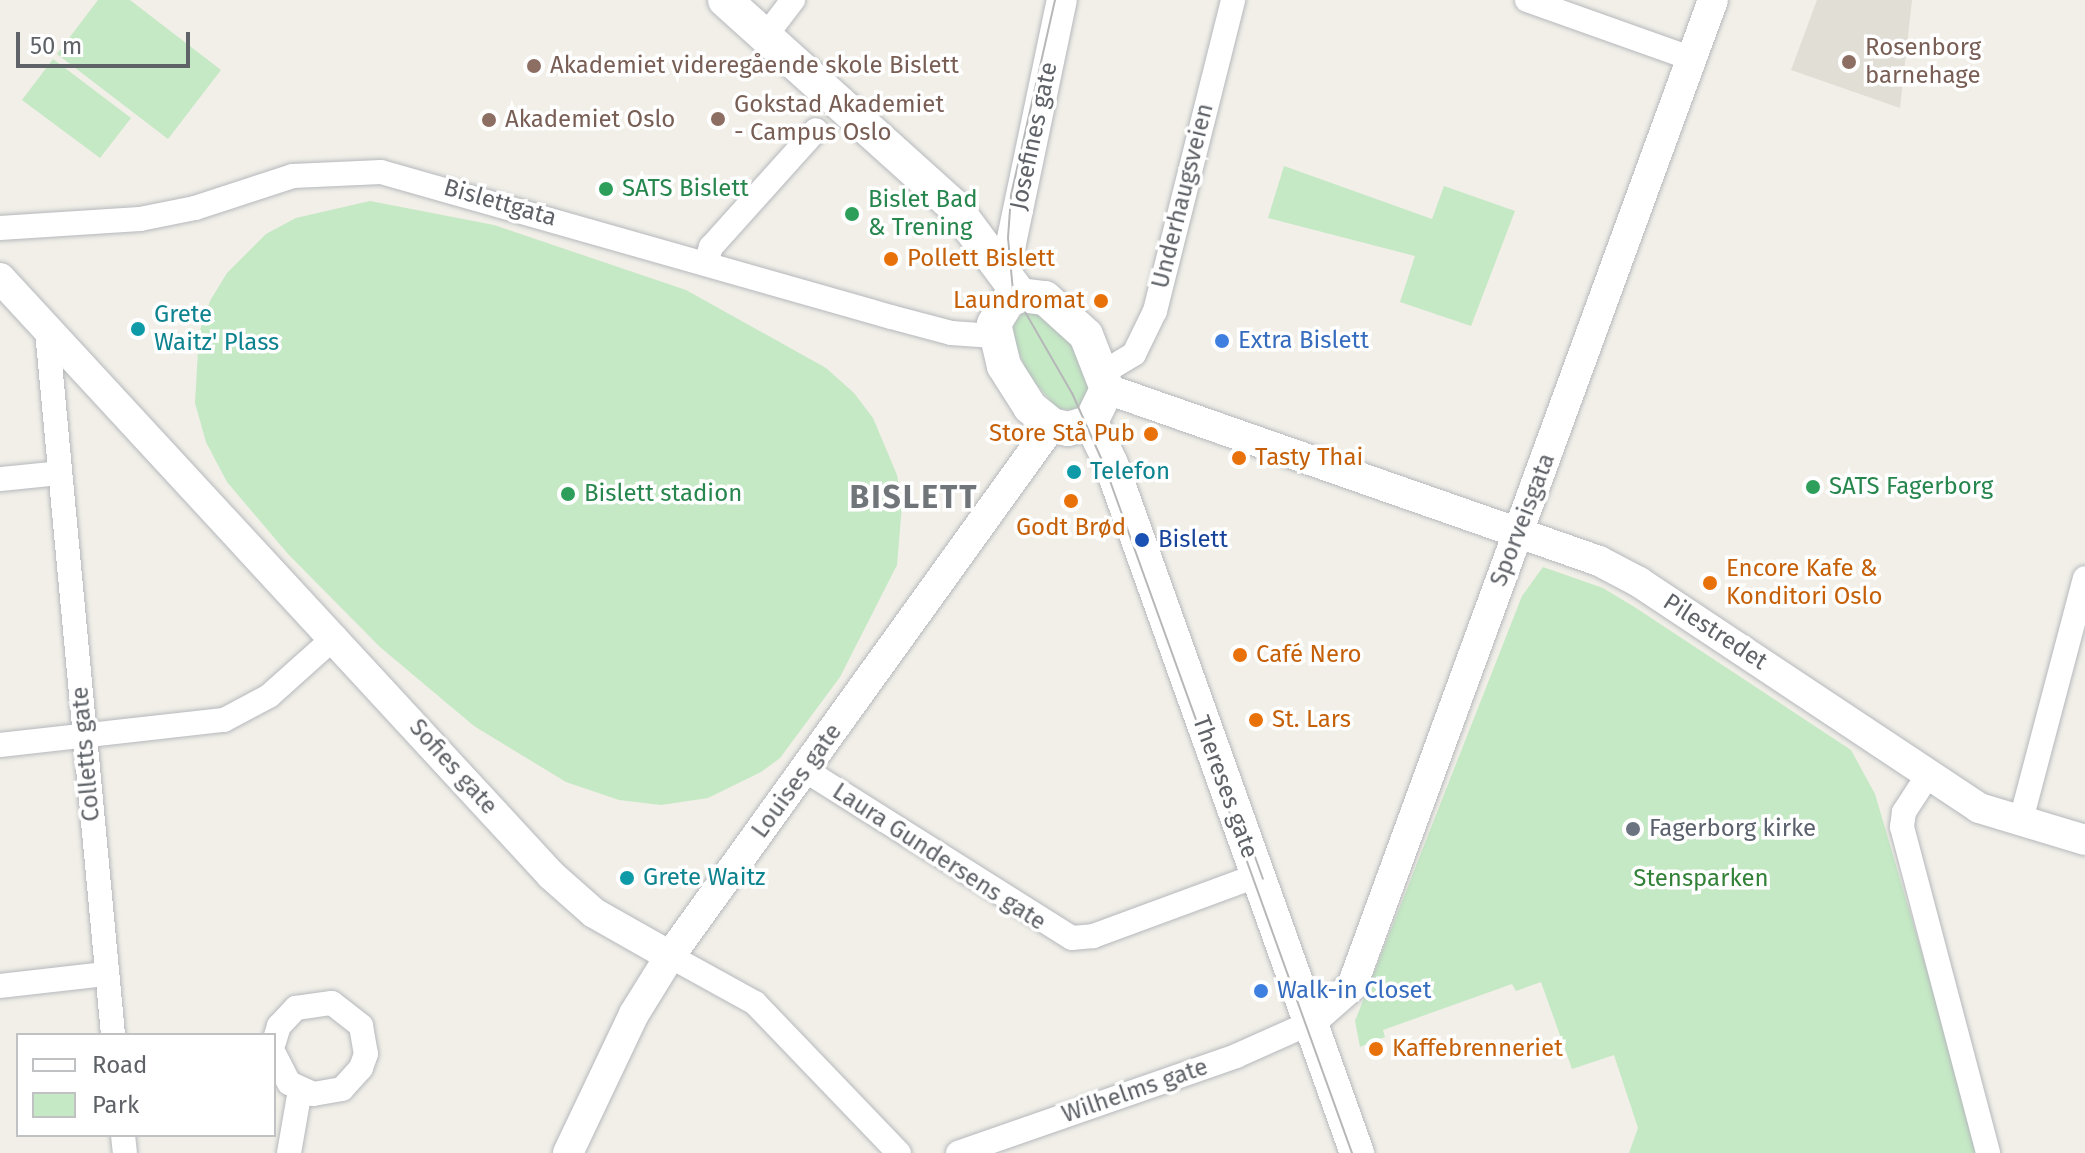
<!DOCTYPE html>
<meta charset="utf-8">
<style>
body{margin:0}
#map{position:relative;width:2085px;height:1153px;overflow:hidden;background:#f1efe8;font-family:"Fira Sans",sans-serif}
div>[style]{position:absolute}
.education>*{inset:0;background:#e1ded6}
.green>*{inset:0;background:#c5e8c5}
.roads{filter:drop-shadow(0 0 2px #b5b8bc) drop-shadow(0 0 2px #b5b8bc)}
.minor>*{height:24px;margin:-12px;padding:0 12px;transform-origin:12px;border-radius:12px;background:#fff}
.tertiary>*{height:30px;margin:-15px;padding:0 15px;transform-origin:15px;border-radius:15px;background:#fff}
.secondary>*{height:34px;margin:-17px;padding:0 17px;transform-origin:17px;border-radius:17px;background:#fff}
.tram>*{height:2px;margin:-1px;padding:0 1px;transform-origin:1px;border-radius:1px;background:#b6b7b8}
.dots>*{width:22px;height:22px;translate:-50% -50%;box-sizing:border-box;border:4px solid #fff;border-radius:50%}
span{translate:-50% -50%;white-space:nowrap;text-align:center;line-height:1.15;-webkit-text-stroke:7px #fff;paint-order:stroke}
.education-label{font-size:24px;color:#785e54}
.left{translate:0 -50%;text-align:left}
.street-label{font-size:24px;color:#5f6368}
.leisure-label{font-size:24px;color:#27864d}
.food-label{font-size:24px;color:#c56008}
.right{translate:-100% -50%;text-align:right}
.culture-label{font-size:24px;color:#0d838f}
.shop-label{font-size:24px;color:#366cbe}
.transit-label{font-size:24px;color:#164399}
.worship-label{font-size:24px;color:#5b616d}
.park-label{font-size:24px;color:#348238}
.district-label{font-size:32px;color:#70757a;font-weight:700;letter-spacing:2px}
.legend{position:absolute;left:16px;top:1033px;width:260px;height:104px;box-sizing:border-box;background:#fff;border:2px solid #bfc1c3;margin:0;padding:10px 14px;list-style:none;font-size:24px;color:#5f6368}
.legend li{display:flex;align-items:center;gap:16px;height:40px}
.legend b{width:40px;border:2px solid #bfc1c3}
.scale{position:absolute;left:16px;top:32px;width:174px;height:36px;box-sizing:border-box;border:4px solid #5f6368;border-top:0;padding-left:10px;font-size:24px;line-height:28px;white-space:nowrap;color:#5f6368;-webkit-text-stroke:6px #fff;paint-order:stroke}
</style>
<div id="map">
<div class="education">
<div style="clip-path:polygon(1817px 0,1912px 0,1900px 108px,1791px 70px)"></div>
</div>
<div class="green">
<div style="clip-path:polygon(98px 0,130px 0,221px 70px,168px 139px,57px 54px)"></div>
<div style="clip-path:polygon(53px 59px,131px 118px,100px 158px,22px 100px)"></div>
<div style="clip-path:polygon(1284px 166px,1432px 219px,1444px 186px,1515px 211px,1471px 326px,1400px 302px,1415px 256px,1268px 218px)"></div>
<div style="clip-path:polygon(370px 201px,494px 225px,686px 290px,826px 368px,854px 393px,873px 418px,897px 475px,902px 505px,897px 565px,840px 677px,780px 758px,761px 772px,708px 798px,661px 805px,619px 800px,566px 782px,474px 726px,380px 647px,288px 554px,227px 482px,206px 442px,195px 403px,199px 333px,210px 301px,227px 273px,266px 234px,296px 218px)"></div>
<div style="clip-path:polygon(1024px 312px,1038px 314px,1066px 337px,1079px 357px,1089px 390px,1080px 410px,1058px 409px,1028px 375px,1013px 337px,1014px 324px)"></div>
<div style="clip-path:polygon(1543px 567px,1603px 588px,1636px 608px,1851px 750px,1875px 794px,1981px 1153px,1629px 1153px,1638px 1128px,1614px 1055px,1572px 1069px,1541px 982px,1516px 991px,1512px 984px,1383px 1030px,1385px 1037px,1360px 1047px,1355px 1021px,1522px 596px)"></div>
</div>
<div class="roads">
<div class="minor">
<div style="left:1527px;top:0;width:173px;rotate:19.6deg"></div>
<div style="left:767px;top:34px;width:43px;rotate:-52.6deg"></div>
<div style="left:0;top:228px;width:140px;rotate:-3.7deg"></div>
<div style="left:140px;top:219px;width:56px;rotate:-11.3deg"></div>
<div style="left:195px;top:208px;width:103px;rotate:-18.1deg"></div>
<div style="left:293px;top:176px;width:88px;rotate:-2.6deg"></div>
<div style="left:381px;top:172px;width:530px;rotate:15.87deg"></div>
<div style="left:891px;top:317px;width:62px;rotate:14.9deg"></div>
<div style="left:951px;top:333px;width:43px;rotate:4deg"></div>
<div style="left:706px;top:263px;width:17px;rotate:-73deg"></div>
<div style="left:711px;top:247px;width:157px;rotate:-48.1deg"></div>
<div style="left:47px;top:331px;width:707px;rotate:84.64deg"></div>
<div style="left:1104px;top:372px;width:35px;rotate:-31deg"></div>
<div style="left:1134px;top:354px;width:48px;rotate:-64deg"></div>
<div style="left:1155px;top:311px;width:321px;rotate:-75.9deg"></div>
<div style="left:0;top:479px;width:60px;rotate:-5.7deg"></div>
<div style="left:0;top:745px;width:225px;rotate:-6.4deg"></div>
<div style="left:224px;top:720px;width:51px;rotate:-28.1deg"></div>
<div style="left:269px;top:696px;width:89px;rotate:-41.8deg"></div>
<div style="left:805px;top:770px;width:315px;rotate:32.2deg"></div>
<div style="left:1072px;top:938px;width:21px;rotate:-5deg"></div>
<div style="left:1093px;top:936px;width:174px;rotate:-20.2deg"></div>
<div style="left:1930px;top:772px;width:48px;rotate:123deg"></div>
<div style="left:1904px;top:812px;width:15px;rotate:98deg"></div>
<div style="left:1902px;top:827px;width:337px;rotate:75.2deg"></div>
<div style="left:2021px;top:820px;width:250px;rotate:-75.2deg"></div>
<div style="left:670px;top:956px;width:97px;rotate:28.9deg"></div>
<div style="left:755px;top:1003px;width:208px;rotate:46.2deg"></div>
<div style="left:0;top:986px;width:107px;rotate:-6.5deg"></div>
<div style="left:274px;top:1042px;width:17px;rotate:-73deg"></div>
<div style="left:279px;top:1026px;width:25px;rotate:-47deg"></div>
<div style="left:296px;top:1008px;width:36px;rotate:-8deg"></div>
<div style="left:332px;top:1003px;width:37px;rotate:38deg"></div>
<div style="left:361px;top:1026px;width:28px;rotate:80deg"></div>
<div style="left:366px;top:1054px;width:15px;rotate:110deg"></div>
<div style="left:361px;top:1068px;width:28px;rotate:132deg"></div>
<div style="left:342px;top:1089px;width:29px;rotate:170deg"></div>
<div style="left:313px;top:1094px;width:26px;rotate:-155deg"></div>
<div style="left:289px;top:1083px;width:33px;rotate:-117deg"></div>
<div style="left:123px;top:1135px;width:18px;rotate:84deg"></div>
<div style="left:289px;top:1153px;width:64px;rotate:-80.1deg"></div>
<div style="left:958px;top:1153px;width:294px;rotate:-19.2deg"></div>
<div style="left:1236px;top:1056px;width:81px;rotate:-24deg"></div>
</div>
<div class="tertiary">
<div style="left:1005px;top:272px;width:278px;rotate:-78.2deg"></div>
<div style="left:0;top:278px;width:812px;rotate:47.29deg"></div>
<div style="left:551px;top:875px;width:57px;rotate:41.5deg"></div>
<div style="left:594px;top:913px;width:87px;rotate:29.5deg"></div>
<div style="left:1107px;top:389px;width:521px;rotate:19.27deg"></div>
<div style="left:1599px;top:561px;width:45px;rotate:27.7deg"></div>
<div style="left:1639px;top:582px;width:408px;rotate:33.6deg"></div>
<div style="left:1979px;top:808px;width:111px;rotate:16.8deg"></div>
<div style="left:1310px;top:1023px;width:56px;rotate:-41.4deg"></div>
<div style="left:1352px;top:986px;width:1050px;rotate:-69.89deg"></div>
<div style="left:568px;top:1153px;width:154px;rotate:-64.6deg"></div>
<div style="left:634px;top:1014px;width:68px;rotate:-58.2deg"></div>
<div style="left:670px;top:956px;width:654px;rotate:-54.27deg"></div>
</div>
<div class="secondary">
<div style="left:725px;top:0;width:307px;rotate:42deg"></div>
<div style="left:953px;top:205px;width:112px;rotate:53.3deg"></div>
<div style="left:1020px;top:295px;width:25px;rotate:7deg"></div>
<div style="left:1045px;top:298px;width:55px;rotate:42.1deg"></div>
<div style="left:1086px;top:335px;width:58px;rotate:68.7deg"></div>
<div style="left:1107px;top:389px;width:37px;rotate:116deg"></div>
<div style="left:1091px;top:422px;width:24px;rotate:163deg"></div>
<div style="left:1068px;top:429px;width:16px;rotate:-166deg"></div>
<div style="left:1052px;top:425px;width:28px;rotate:-141deg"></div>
<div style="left:1030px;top:407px;width:49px;rotate:-122.4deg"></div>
<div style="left:1004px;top:366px;width:43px;rotate:-103.4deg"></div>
<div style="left:994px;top:324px;width:27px;rotate:-59deg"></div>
<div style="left:1008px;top:301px;width:13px;rotate:-27deg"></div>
<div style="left:1091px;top:422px;width:47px;rotate:64.5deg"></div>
<div style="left:1111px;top:464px;width:732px;rotate:70.35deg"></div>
</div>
</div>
<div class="tram">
<div style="left:1055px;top:0;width:201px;rotate:102.7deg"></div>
<div style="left:1011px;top:196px;width:42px;rotate:94.1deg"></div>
<div style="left:1008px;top:238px;width:53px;rotate:84.6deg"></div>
<div style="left:1013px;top:291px;width:118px;rotate:60deg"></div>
<div style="left:1072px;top:393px;width:81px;rotate:66deg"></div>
<div style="left:1105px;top:467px;width:729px;rotate:70.2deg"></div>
<div style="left:1244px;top:826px;width:56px;rotate:70.3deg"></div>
</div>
<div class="dots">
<div style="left:1849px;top:62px;background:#8d6e63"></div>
<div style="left:534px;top:66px;background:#8d6e63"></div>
<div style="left:718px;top:119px;background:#8d6e63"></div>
<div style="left:489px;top:120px;background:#8d6e63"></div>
<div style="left:606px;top:189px;background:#2e9e5b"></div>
<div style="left:852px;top:214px;background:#2e9e5b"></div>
<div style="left:891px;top:259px;background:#e8710a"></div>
<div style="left:1101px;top:301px;background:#e8710a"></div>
<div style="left:138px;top:329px;background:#0f9aa8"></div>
<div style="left:1222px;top:341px;background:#3f7fe0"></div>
<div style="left:1151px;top:434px;background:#e8710a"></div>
<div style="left:1239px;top:458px;background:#e8710a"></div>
<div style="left:1074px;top:472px;background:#0f9aa8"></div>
<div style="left:1813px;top:487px;background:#2e9e5b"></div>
<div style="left:568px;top:494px;background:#2e9e5b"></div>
<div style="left:1071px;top:501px;background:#e8710a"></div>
<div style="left:1142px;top:540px;background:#1a4fb4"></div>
<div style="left:1710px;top:583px;background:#e8710a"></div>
<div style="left:1240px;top:655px;background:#e8710a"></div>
<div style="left:1256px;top:720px;background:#e8710a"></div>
<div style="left:1633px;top:829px;background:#6b7280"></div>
<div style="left:627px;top:878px;background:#0f9aa8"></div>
<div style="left:1261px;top:991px;background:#3f7fe0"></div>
<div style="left:1376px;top:1049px;background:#e8710a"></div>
</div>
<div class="education-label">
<span class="left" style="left:1865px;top:62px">Rosenborg<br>barnehage</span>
<span class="left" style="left:550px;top:66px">Akademiet videregående skole Bislett</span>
<span class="left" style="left:734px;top:119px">Gokstad Akademiet<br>- Campus Oslo</span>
<span class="left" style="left:505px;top:120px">Akademiet Oslo</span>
</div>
<div class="street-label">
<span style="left:1034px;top:136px;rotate:-78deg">Josefines gate</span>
<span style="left:1183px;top:196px;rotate:-76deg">Underhaugsveien</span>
<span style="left:500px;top:203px;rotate:16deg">Bislettgata</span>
<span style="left:1523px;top:520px;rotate:-69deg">Sporveisgata</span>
<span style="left:1715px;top:632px;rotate:33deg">Pilestredet</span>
<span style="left:86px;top:754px;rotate:-95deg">Colletts gate</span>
<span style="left:453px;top:767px;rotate:48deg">Sofies gate</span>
<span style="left:797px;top:781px;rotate:-54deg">Louises gate</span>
<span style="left:1225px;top:787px;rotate:70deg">Thereses gate</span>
<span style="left:939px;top:857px;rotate:33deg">Laura Gundersens gate</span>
<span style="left:1135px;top:1091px;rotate:-19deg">Wilhelms gate</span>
</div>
<div class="leisure-label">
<span class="left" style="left:622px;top:189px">SATS Bislett</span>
<span class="left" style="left:868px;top:214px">Bislet Bad<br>&amp; Trening</span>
<span class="left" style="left:1829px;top:487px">SATS Fagerborg</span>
<span class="left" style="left:584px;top:494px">Bislett stadion</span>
</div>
<div class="food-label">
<span class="left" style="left:907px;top:259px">Pollett Bislett</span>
<span class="right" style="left:1085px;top:301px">Laundromat</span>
<span class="right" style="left:1135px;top:434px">Store Stå Pub</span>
<span class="left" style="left:1255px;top:458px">Tasty Thai</span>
<span style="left:1071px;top:528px">Godt Brød</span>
<span class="left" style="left:1726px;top:583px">Encore Kafe &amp;<br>Konditori Oslo</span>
<span class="left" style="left:1256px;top:655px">Café Nero</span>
<span class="left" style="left:1272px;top:720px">St. Lars</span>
<span class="left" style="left:1392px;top:1049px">Kaffebrenneriet</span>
</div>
<div class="culture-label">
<span class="left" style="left:154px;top:329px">Grete<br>Waitz' Plass</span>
<span class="left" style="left:1090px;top:472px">Telefon</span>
<span class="left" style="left:643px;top:878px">Grete Waitz</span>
</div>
<div class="shop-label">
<span class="left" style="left:1238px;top:341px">Extra Bislett</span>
<span class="left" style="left:1277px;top:991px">Walk-in Closet</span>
</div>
<div class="transit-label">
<span class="left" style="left:1158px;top:540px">Bislett</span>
</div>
<div class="worship-label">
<span class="left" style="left:1649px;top:829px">Fagerborg kirke</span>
</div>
<div class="park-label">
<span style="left:1701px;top:879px">Stensparken</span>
</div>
<div class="district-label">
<span style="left:914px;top:497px">BISLETT</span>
</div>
<ul class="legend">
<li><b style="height:10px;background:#fff"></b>Road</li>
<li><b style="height:22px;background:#c5e8c5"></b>Park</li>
</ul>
<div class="scale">50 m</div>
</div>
